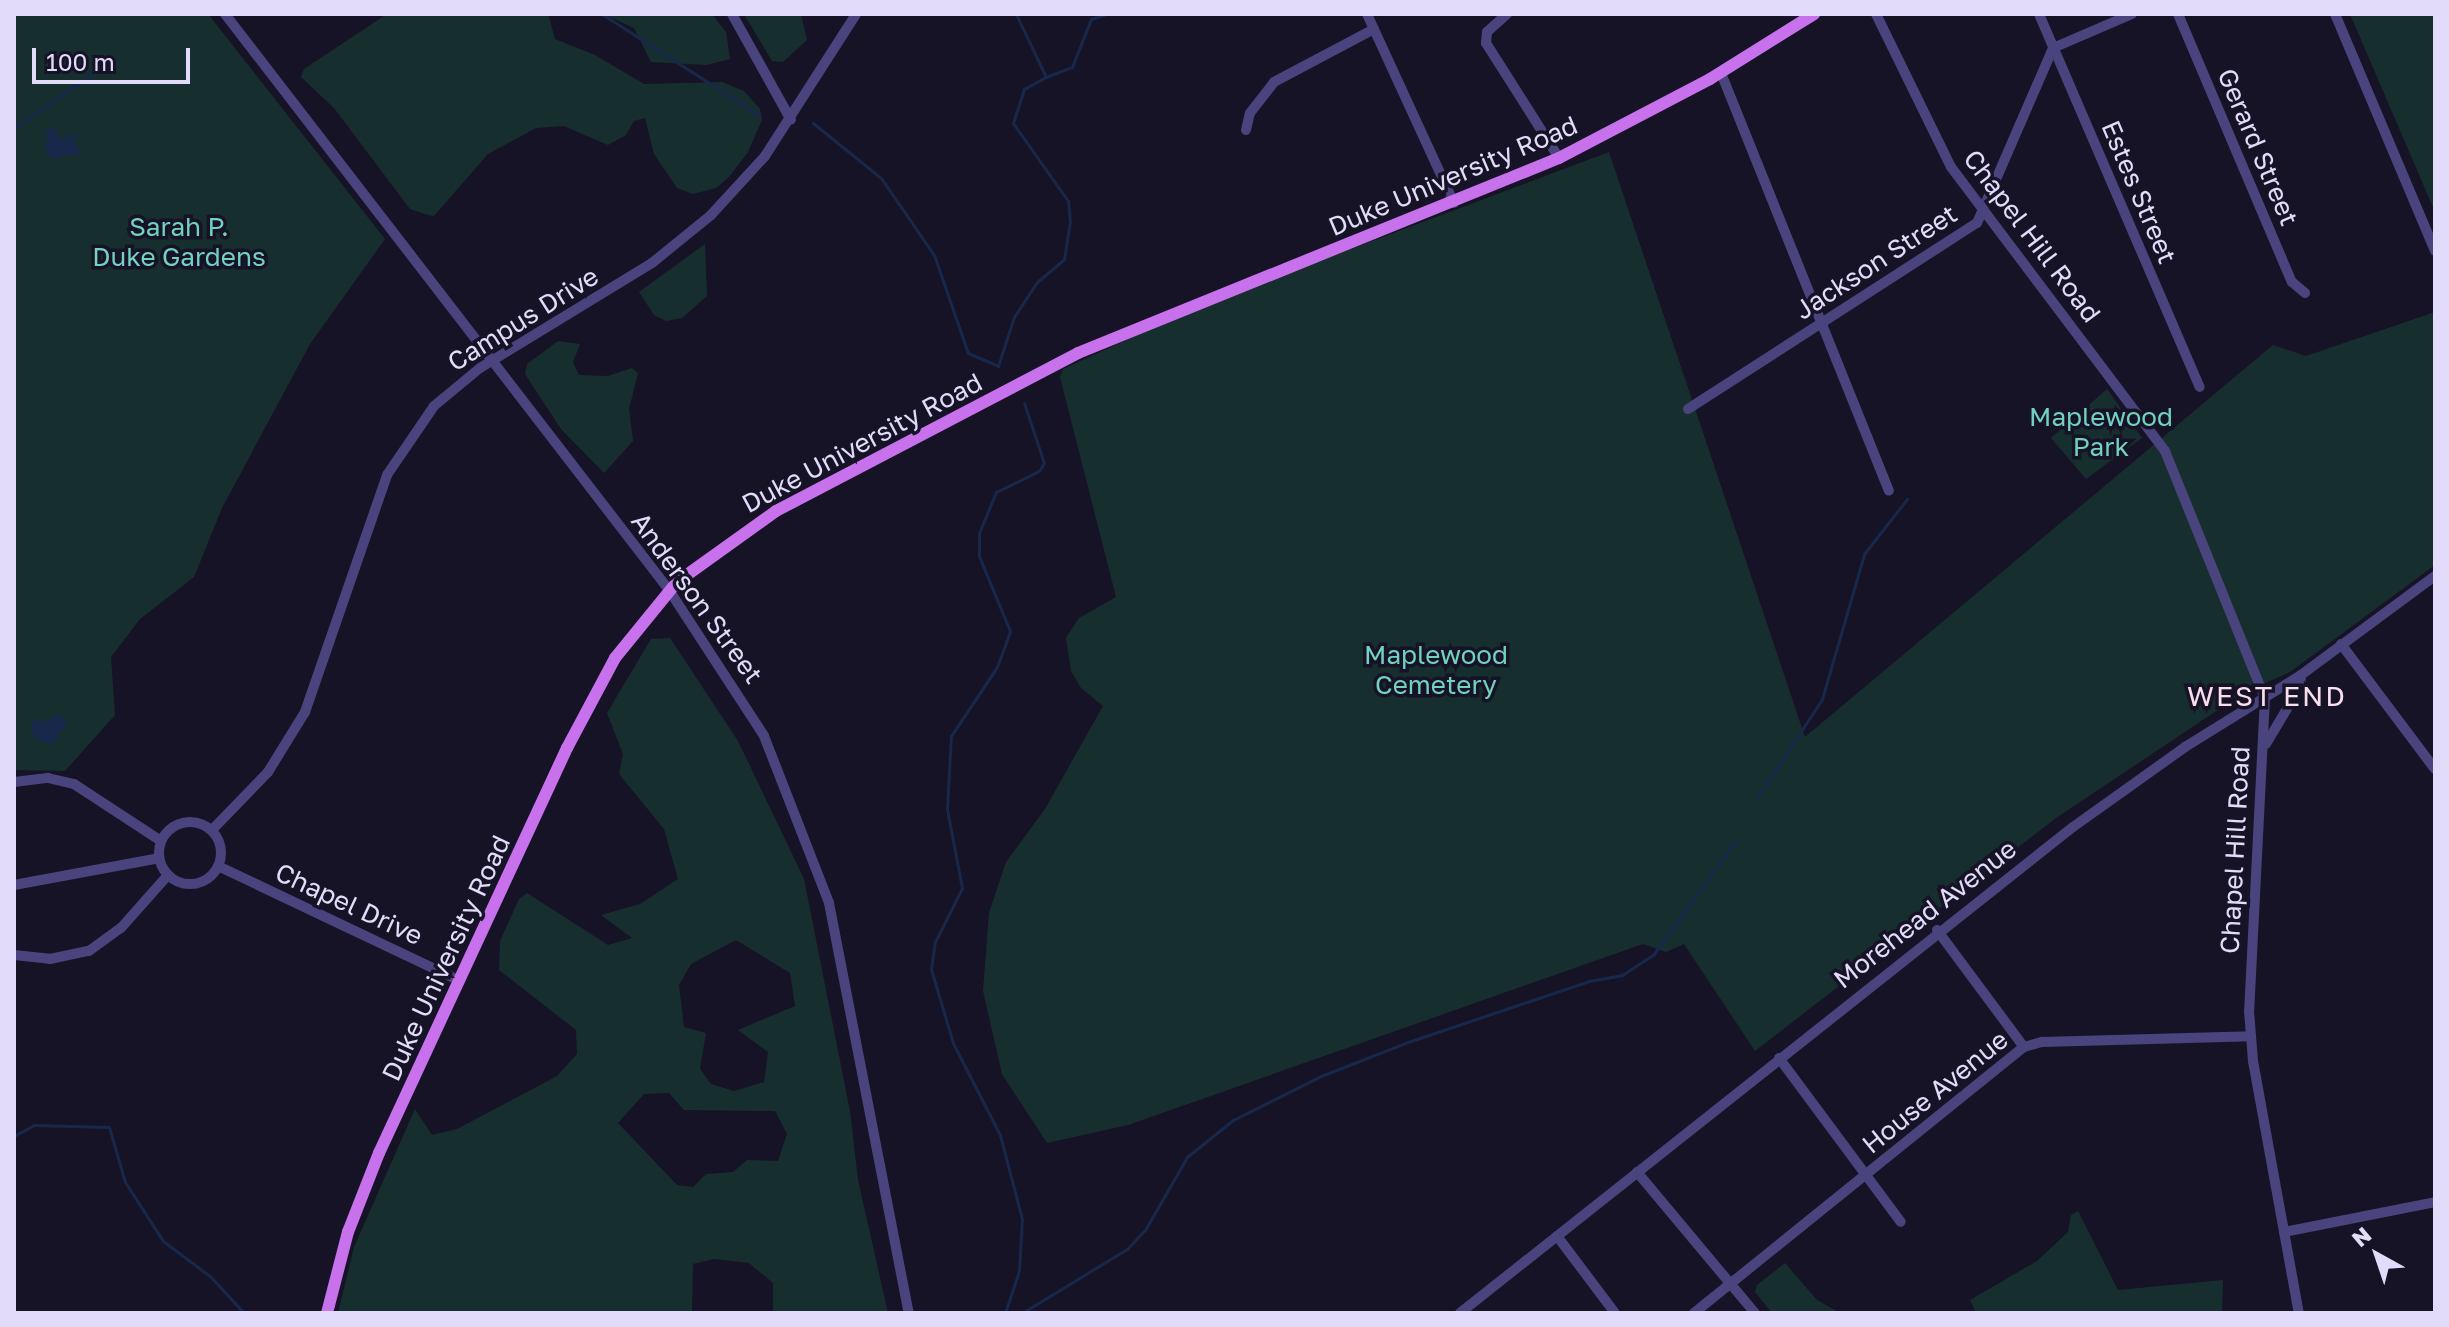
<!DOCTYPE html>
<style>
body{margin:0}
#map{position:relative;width:2449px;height:1327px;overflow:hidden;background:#171326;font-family:"Golos Text",sans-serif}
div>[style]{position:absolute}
.green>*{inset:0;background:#172e2f}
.water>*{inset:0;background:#17284a}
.stream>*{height:3px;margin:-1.5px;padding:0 1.5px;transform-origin:1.5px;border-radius:1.5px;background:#17284a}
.minor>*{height:10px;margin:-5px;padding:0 5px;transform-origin:5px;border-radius:5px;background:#4a447e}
.minor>.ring{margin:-5px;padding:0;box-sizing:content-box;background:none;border:10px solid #4a447e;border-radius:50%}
.major>*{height:12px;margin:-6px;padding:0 6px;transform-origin:6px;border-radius:6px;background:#c771ec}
span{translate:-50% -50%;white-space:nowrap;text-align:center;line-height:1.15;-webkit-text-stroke:7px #171326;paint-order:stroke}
.street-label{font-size:26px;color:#e2dcfa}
.park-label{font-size:26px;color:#71d2c0}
.neighbourhood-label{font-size:28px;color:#fbdeee;letter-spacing:2px}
.frame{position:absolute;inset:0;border:16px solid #e2dcfa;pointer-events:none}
.north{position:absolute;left:2337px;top:1215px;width:80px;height:80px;-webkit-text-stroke:6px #171326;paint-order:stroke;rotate:320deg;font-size:22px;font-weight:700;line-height:32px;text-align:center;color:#e2dcfa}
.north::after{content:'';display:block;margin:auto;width:28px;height:36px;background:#e2dcfa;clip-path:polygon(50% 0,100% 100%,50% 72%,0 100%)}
.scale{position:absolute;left:32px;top:48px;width:158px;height:36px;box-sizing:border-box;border:4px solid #e2dcfa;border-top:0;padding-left:10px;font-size:24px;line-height:28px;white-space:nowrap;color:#e2dcfa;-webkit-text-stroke:6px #171326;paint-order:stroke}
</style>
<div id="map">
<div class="green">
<div style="clip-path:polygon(14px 14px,208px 14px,385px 239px,310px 344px,222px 508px,194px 577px,140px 619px,111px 657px,115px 715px,65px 771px,14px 770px)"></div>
<div style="clip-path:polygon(387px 14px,548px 14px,555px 39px,595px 55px,644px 84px,722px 82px,744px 91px,760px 109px,762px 120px,748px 152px,729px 177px,716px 188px,693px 194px,677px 188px,654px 154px,645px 118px,634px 121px,626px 135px,608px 145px,564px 126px,536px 128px,488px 154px,434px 216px,428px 215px,410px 209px,334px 108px,301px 77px,304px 69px)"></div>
<div style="clip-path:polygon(603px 14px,712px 14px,726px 32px,730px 59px,706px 65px,651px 62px,634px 28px)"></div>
<div style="clip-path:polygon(744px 14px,801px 14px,807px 40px,783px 62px,772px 61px)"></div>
<div style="clip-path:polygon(2350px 14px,2435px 14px,2435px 212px)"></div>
<div style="clip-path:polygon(1609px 152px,1805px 737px,2273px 345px,2306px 356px,2435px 312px,2435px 565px,2290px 672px,2243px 693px,2056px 818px,1755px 1051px,1684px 944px,1666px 952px,1643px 944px,1128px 1125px,1047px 1143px,1002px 1074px,983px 991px,989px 913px,1006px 862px,1045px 809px,1103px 706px,1081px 688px,1071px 671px,1066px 638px,1079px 618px,1116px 597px,1060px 377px,1063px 369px,1210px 302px)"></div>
<div style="clip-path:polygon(705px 244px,707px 296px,682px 318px,666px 321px,654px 315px,639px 292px)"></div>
<div style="clip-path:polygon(558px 341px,580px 344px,573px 362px,579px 375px,608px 376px,632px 368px,638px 373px,629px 409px,633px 441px,604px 473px,561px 429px,525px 374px,527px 364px)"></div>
<div style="clip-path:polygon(2107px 389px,2142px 438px,2086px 479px,2051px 438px)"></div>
<div style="clip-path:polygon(evenodd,670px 638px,738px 741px,804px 879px,850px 1111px,858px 1180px,888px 1313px,773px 1313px,773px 1283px,749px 1263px,714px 1259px,693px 1264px,692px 1313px,338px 1313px,354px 1247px,415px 1109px,432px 1135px,457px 1129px,557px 1076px,577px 1054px,576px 1030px,499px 970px,500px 941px,519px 899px,527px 893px,608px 945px,632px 938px,601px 915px,640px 904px,678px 879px,664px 829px,619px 774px,623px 754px,607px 713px,651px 639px,670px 638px,736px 940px,790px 973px,795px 1006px,738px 1030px,768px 1052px,764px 1082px,734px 1091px,711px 1084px,700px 1069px,706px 1033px,684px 1027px,679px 985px,691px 964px,736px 940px,670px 638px,669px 1093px,684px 1110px,775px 1111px,787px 1134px,778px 1161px,747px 1160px,733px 1172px,706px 1174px,693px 1187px,677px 1185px,618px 1123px,644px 1094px,669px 1093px)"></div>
<div style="clip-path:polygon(2078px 1211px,2118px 1290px,2223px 1280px,2222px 1313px,1976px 1313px,1970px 1300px,2037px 1261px,2068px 1232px,2071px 1215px)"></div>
<div style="clip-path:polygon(1785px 1263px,1817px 1300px,1840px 1313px,1772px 1313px,1755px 1292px,1757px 1285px)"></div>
</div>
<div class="water">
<div style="clip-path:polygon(55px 129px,60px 139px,81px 133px,72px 142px,83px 153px,54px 158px,46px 153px,47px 130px)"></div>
<div style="clip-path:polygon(60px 714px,67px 723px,52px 745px,33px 737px,31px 720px,45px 722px)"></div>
</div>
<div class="stream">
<div style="left:602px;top:14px;width:187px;rotate:32.8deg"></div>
<div style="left:1046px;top:77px;width:28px;rotate:-21deg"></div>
<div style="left:1072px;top:67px;width:52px;rotate:-68.4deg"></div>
<div style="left:1091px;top:19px;width:16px;rotate:-18deg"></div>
<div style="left:813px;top:123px;width:87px;rotate:39deg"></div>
<div style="left:881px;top:178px;width:93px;rotate:55.5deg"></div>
<div style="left:934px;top:255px;width:104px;rotate:70.9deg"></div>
<div style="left:968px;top:353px;width:33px;rotate:23deg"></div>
<div style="left:998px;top:366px;width:52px;rotate:-71.9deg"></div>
<div style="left:1014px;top:317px;width:42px;rotate:-56.7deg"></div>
<div style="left:1037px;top:282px;width:35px;rotate:-40deg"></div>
<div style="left:1064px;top:259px;width:37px;rotate:-81deg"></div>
<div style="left:1070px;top:222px;width:21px;rotate:-95deg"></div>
<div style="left:1068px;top:201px;width:95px;rotate:-125.2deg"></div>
<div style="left:1013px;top:123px;width:36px;rotate:-72deg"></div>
<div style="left:1024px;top:89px;width:25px;rotate:-29deg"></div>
<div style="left:1046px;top:77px;width:70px;rotate:-115.5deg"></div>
<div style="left:14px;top:128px;width:100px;rotate:-34.8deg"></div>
<div style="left:1756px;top:800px;width:121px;rotate:-56.8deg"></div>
<div style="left:1822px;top:699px;width:151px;rotate:-73.8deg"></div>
<div style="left:1864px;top:554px;width:70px;rotate:-52deg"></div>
<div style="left:14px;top:1136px;width:23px;rotate:-29deg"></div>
<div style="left:34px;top:1125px;width:75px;rotate:1.5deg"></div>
<div style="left:109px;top:1127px;width:57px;rotate:73.8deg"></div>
<div style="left:125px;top:1182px;width:70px;rotate:57.2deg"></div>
<div style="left:163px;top:1241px;width:60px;rotate:36.9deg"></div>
<div style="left:211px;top:1277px;width:49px;rotate:47.5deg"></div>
<div style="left:1005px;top:1313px;width:44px;rotate:-71.6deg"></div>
<div style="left:1019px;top:1271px;width:52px;rotate:-86.7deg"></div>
<div style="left:1022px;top:1219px;width:87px;rotate:-104.7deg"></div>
<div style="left:1000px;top:1135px;width:103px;rotate:-117.1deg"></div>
<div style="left:953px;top:1043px;width:77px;rotate:-106.6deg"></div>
<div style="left:931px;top:969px;width:27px;rotate:-82deg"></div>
<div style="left:935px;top:942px;width:60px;rotate:-63.4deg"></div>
<div style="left:962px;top:888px;width:80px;rotate:-100.8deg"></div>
<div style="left:947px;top:809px;width:73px;rotate:-86.9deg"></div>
<div style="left:951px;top:736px;width:83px;rotate:-56.3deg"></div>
<div style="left:997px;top:667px;width:38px;rotate:-70deg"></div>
<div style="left:1010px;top:631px;width:81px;rotate:-112.5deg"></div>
<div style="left:979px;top:556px;width:23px;rotate:-90deg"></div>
<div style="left:979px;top:533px;width:44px;rotate:-67.5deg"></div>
<div style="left:996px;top:492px;width:48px;rotate:-26deg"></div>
<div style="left:1039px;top:471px;width:9px;rotate:-58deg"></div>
<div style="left:1044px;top:463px;width:63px;rotate:-108.4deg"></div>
<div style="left:1022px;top:1313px;width:123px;rotate:-31.4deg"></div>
<div style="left:1127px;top:1249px;width:26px;rotate:-47deg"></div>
<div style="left:1145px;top:1230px;width:84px;rotate:-60.1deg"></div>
<div style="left:1187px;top:1157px;width:59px;rotate:-38.8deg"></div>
<div style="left:1233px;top:1120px;width:98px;rotate:-26.6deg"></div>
<div style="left:1321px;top:1076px;width:93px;rotate:-21.3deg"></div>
<div style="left:1408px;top:1042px;width:191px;rotate:-18.6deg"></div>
<div style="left:1589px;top:981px;width:34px;rotate:-10deg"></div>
<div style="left:1622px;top:975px;width:37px;rotate:-33deg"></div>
<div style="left:1653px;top:955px;width:143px;rotate:-54.1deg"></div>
</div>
<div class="minor">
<div style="left:225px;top:14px;width:727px;rotate:52.37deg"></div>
<div style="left:669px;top:590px;width:174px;rotate:56.9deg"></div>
<div style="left:764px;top:736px;width:179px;rotate:68.7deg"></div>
<div style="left:829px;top:903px;width:418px;rotate:79deg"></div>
<div style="left:732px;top:14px;width:121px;rotate:60.9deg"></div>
<div style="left:1367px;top:14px;width:208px;rotate:65.3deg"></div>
<div style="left:1507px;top:14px;width:27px;rotate:138deg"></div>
<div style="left:1487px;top:32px;width:11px;rotate:95deg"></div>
<div style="left:1486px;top:43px;width:136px;rotate:57.6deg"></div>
<div style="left:1876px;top:14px;width:170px;rotate:63.9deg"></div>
<div style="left:1951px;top:167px;width:356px;rotate:53deg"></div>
<div style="left:2165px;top:451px;width:266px;rotate:68deg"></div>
<div style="left:2265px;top:698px;width:313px;rotate:92.9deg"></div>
<div style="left:2249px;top:1011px;width:50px;rotate:85.4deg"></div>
<div style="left:2253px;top:1061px;width:256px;rotate:79.7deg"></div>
<div style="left:2039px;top:14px;width:406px;rotate:66.7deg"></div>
<div style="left:2178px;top:14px;width:291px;rotate:67deg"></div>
<div style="left:2292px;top:282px;width:17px;rotate:40deg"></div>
<div style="left:2335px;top:14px;width:257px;rotate:67.1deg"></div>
<div style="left:1721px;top:73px;width:450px;rotate:68.1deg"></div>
<div style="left:1246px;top:130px;width:17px;rotate:-77deg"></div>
<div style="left:1250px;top:113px;width:39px;rotate:-52deg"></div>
<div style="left:1274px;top:82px;width:113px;rotate:-27.9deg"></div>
<div style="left:1688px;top:409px;width:344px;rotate:-32.8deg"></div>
<div style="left:1977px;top:223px;width:191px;rotate:-66.5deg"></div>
<div style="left:2053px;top:48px;width:86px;rotate:-23.3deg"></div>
<div style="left:2341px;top:644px;width:156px;rotate:53.1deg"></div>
<div style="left:2266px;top:744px;width:66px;rotate:-59.2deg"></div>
<div style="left:2300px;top:687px;width:12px;rotate:-85deg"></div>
<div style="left:14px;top:782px;width:34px;rotate:-7deg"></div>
<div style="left:48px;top:778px;width:27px;rotate:13deg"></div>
<div style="left:74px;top:784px;width:104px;rotate:33.2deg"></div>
<div class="ring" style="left:159px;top:822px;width:52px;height:52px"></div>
<div style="left:212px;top:830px;width:81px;rotate:-46deg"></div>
<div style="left:268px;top:772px;width:70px;rotate:-58.3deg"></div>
<div style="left:305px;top:712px;width:251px;rotate:-70.9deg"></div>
<div style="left:387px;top:475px;width:83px;rotate:-55.7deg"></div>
<div style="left:434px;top:406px;width:60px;rotate:-39.6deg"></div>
<div style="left:480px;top:368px;width:202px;rotate:-31.4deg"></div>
<div style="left:652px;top:263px;width:76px;rotate:-39.1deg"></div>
<div style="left:711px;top:215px;width:80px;rotate:-47.5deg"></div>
<div style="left:765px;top:156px;width:169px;rotate:-57.3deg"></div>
<div style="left:218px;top:866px;width:268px;rotate:25.4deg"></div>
<div style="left:14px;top:885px;width:147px;rotate:-10.5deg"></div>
<div style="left:1937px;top:930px;width:146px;rotate:53.4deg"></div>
<div style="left:14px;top:955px;width:36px;rotate:6deg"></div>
<div style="left:50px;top:959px;width:40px;rotate:-12deg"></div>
<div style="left:89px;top:951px;width:39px;rotate:-36deg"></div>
<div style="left:121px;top:928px;width:71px;rotate:-48.4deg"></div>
<div style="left:1779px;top:1058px;width:204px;rotate:53.4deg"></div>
<div style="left:1637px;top:1172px;width:184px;rotate:50.1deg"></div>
<div style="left:2284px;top:1232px;width:154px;rotate:-11.2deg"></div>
<div style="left:1557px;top:1236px;width:96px;rotate:53deg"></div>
<div style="left:1460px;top:1313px;width:782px;rotate:-38.41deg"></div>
<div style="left:2073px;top:827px;width:138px;rotate:-35.5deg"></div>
<div style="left:2185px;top:747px;width:137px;rotate:-31.8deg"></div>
<div style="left:2301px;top:675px;width:167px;rotate:-36.5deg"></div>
<div style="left:1694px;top:1313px;width:424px;rotate:-38.9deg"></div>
<div style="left:2024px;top:1047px;width:19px;rotate:-16deg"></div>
<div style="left:2042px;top:1042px;width:209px;rotate:-1.6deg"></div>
</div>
<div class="major">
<div style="left:327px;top:1313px;width:84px;rotate:-75.5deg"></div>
<div style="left:348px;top:1232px;width:85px;rotate:-68.6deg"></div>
<div style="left:379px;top:1153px;width:447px;rotate:-65.1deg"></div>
<div style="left:567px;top:748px;width:102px;rotate:-61.9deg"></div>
<div style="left:615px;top:658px;width:98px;rotate:-50.8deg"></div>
<div style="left:677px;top:582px;width:122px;rotate:-35.6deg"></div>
<div style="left:776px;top:511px;width:341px;rotate:-27.6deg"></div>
<div style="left:1078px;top:353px;width:519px;rotate:-22.07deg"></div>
<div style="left:1559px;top:158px;width:170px;rotate:-27.6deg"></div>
<div style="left:1710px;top:79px;width:123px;rotate:-32deg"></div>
</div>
<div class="street-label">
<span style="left:2258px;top:147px;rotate:67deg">Gerard Street</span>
<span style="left:1453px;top:176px;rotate:-23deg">Duke University Road</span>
<span style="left:2139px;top:192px;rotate:67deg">Estes Street</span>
<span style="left:2032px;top:236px;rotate:53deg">Chapel Hill Road</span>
<span style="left:1876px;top:262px;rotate:-33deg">Jackson Street</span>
<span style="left:523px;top:319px;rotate:-32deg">Campus Drive</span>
<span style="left:862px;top:443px;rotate:-28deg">Duke University Road</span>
<span style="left:697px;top:598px;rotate:54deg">Anderson Street</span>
<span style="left:2235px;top:850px;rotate:-87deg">Chapel Hill Road</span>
<span style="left:349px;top:904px;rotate:25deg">Chapel Drive</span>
<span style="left:1925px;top:914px;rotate:-38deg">Morehead Avenue</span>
<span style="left:446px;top:958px;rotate:-65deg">Duke University Road</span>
<span style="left:1935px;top:1092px;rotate:-39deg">House Avenue</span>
</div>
<div class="park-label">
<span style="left:179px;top:242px">Sarah P.<br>Duke Gardens</span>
<span style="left:2101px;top:432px">Maplewood<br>Park</span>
<span style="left:1436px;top:670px">Maplewood<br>Cemetery</span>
</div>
<div class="neighbourhood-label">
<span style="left:2267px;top:696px">WEST END</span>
</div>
<div class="frame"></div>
<div class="north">N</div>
<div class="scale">100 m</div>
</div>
